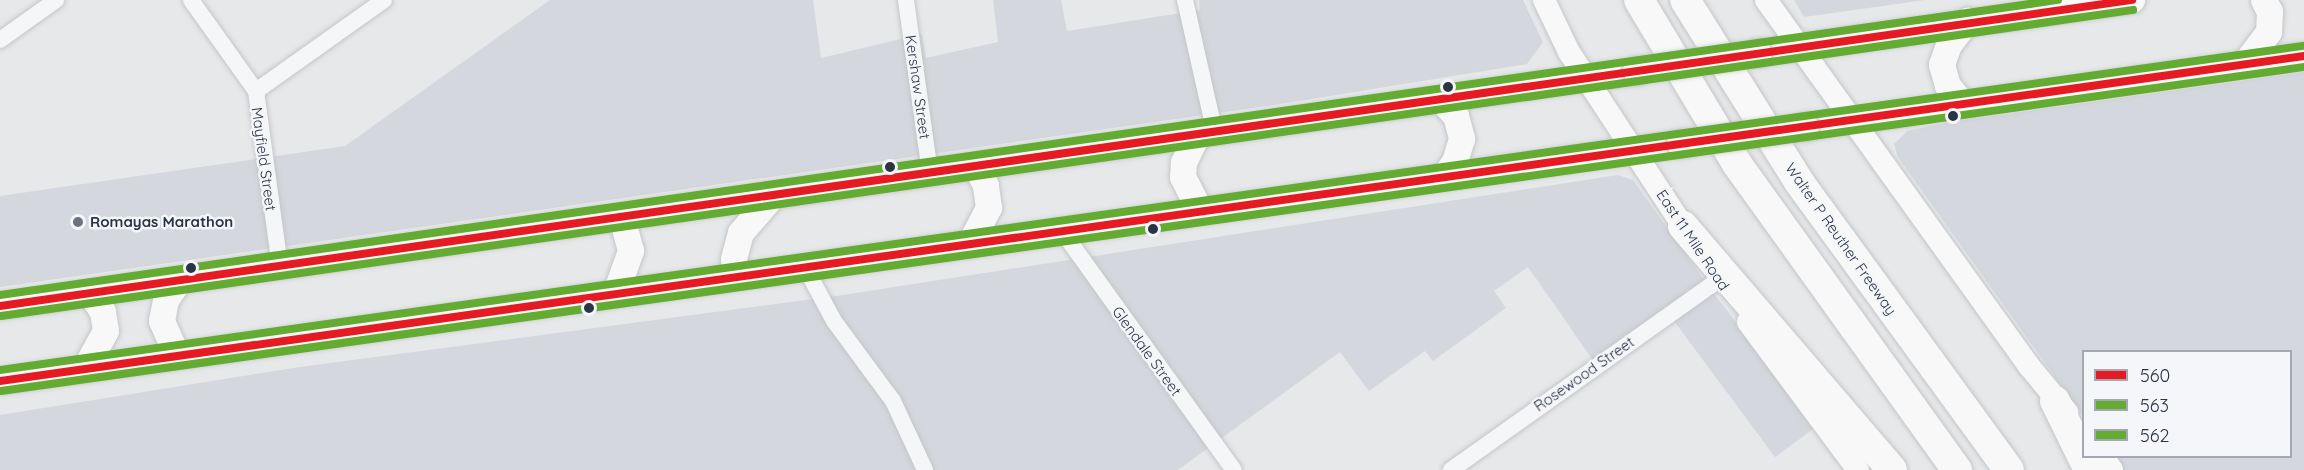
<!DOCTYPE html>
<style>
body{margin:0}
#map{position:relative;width:2304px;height:470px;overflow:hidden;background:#e6e8ea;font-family:Quicksand,sans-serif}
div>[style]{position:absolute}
.built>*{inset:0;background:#d4d7dd}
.roads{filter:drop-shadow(0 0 2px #c4c6c8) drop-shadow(0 0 2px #c4c6c8)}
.street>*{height:16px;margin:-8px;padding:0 8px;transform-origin:8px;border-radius:8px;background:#f5f6f7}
.secondary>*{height:22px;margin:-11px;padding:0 11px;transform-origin:11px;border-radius:11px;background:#f8f8f8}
.primary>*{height:26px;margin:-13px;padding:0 13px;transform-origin:13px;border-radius:13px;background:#f8f8f8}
.highway>*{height:30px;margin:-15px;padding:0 15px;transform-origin:15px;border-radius:15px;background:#f8f8f8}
.bridges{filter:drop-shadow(0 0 2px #c2c5c8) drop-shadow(0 0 2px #c2c5c8)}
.primary-bridge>*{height:26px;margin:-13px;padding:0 13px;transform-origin:13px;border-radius:13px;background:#f8f8f8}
.bus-1>*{height:8px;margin:-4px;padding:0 4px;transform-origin:4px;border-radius:4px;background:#e51a23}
.bus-2>*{height:8px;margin:-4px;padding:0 4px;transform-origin:4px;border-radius:4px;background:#63ab31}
.bus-3>*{height:8px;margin:-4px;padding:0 4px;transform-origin:4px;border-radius:4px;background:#63ab31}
.dots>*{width:16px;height:16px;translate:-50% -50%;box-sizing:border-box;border:3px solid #f4f6f9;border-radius:50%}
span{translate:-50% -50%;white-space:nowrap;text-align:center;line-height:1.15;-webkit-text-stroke:5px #f4f6f9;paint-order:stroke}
.street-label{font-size:15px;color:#2b3445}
.poi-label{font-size:15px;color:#2b3445;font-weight:700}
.left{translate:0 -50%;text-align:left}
.legend{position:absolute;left:2082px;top:350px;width:210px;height:108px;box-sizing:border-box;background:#f4f6f9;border:2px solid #a4a8b1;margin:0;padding:8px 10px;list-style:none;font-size:18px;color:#2b3445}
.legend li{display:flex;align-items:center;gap:12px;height:30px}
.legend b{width:30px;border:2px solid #a4a8b1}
</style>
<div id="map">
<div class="built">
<div style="clip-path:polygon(550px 0,813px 0,821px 58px,922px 34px,926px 58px,998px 42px,993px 0,1061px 0,1067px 31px,1200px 10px,1199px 0,1523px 0,1543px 42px,1527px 64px,1274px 105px,0 287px,0 196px,345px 146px)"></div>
<div style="clip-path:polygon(1794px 0,1925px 0,1804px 17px)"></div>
<div style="clip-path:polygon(2304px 72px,2304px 470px,2123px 470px,2114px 457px,2290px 456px,2290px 352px,2084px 352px,2083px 416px,1898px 157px,1894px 144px,1907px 131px,1950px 122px)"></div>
<div style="clip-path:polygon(1618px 175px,1633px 180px,1715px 295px,1816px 427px,1775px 457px,1674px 321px,1602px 373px,1528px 267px,1494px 291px,1506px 308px,1433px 361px,1425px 351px,1369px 391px,1340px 352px,1178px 470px,0 470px,0 415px,300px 367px,836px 296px)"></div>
</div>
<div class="roads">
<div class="street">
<div style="left:191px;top:0;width:112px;rotate:54.5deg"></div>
<div style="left:256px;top:91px;width:177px;rotate:82.2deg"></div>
<div style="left:906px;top:0;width:176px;rotate:82.1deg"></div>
<div style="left:1185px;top:0;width:136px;rotate:77.3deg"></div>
<div style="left:0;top:40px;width:69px;rotate:-35.5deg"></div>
<div style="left:256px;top:91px;width:157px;rotate:-35.4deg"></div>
<div style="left:1062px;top:231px;width:294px;rotate:54.3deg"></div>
<div style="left:805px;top:267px;width:61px;rotate:61.8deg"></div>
<div style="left:834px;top:321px;width:99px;rotate:53.6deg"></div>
<div style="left:893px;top:401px;width:76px;rotate:65.1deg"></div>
<div style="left:1451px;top:470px;width:328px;rotate:-35.4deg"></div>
</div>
<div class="secondary">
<div style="left:1544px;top:0;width:58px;rotate:64.3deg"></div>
<div style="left:1569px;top:52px;width:225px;rotate:56.8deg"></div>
<div style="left:1766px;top:0;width:451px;rotate:54.3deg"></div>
<div style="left:2029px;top:366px;width:60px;rotate:50.4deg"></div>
<div style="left:1748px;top:322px;width:184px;rotate:53.4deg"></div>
<div style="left:2102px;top:456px;width:17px;rotate:54deg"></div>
</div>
<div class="primary">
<div style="left:1759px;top:53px;width:377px;rotate:-8.1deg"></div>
<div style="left:2245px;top:64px;width:40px;rotate:-53deg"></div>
<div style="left:2269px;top:32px;width:20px;rotate:-87deg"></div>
<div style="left:2270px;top:12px;width:13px;rotate:-117deg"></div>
<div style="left:1441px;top:100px;width:22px;rotate:47deg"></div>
<div style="left:1456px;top:116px;width:24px;rotate:75deg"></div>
<div style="left:1462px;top:139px;width:24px;rotate:107deg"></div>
<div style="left:1455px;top:162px;width:19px;rotate:126deg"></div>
<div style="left:1964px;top:105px;width:25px;rotate:-130deg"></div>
<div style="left:1948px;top:86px;width:22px;rotate:-106deg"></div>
<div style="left:1942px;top:65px;width:21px;rotate:-71deg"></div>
<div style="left:1949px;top:45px;width:31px;rotate:-52deg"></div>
<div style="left:1806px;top:127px;width:503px;rotate:-8.11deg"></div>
<div style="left:1197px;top:136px;width:30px;rotate:116deg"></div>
<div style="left:1184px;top:163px;width:14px;rotate:94deg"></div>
<div style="left:1183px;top:177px;width:38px;rotate:63deg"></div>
<div style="left:970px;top:244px;width:41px;rotate:-62.2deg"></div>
<div style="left:989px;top:208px;width:22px;rotate:-98deg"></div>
<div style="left:986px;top:186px;width:21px;rotate:-115deg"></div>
<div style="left:736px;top:277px;width:18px;rotate:-96deg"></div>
<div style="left:734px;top:259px;width:27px;rotate:-75deg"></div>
<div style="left:741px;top:233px;width:49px;rotate:-49.1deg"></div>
<div style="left:616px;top:293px;width:45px;rotate:-70.3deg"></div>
<div style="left:631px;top:251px;width:35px;rotate:-105deg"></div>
<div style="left:0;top:306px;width:1653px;rotate:-8.17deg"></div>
<div style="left:177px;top:355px;width:37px;rotate:-114deg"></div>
<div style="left:162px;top:321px;width:21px;rotate:-79deg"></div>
<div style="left:166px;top:300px;width:24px;rotate:-55deg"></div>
<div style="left:85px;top:369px;width:43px;rotate:-61.1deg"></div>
<div style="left:106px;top:331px;width:19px;rotate:-99deg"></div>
<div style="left:103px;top:312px;width:23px;rotate:-124deg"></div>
<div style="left:0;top:381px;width:1697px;rotate:-8.03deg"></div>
</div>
<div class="highway">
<div style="left:1639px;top:0;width:191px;rotate:59.1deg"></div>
<div style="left:1737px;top:164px;width:377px;rotate:54.3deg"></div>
<div style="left:1685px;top:0;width:215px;rotate:57.9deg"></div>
<div style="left:1799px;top:182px;width:356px;rotate:53.9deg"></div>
<div style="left:1683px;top:226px;width:321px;rotate:49.4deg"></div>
<div style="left:2055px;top:401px;width:77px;rotate:63.8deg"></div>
</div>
</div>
<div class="bridges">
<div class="primary-bridge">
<div style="left:1636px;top:71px;width:124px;rotate:-8.3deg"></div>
<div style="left:1680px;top:144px;width:127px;rotate:-7.7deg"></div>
</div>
</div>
<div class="bus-1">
<div style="left:0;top:306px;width:2154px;rotate:-8.17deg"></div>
<div style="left:0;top:381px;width:2327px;rotate:-8.03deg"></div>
</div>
<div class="bus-2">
<div style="left:1px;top:316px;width:2154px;rotate:-8.17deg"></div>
<div style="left:1px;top:391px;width:2326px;rotate:-8.01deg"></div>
</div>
<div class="bus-3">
<div style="left:0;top:295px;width:2079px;rotate:-8.16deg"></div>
<div style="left:0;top:370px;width:2326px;rotate:-8.01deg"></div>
</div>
<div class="dots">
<div style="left:1448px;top:87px;background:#2b3445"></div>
<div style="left:1953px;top:116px;background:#2b3445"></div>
<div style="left:890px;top:167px;background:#2b3445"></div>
<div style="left:78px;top:222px;background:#6c737f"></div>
<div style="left:1153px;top:229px;background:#2b3445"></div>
<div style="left:191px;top:268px;background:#2b3445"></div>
<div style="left:589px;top:308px;background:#2b3445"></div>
</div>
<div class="street-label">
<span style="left:918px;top:87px;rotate:82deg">Kershaw Street</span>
<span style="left:264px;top:159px;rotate:82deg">Mayfield Street</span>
<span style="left:1841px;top:239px;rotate:55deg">Walter P Reuther Freeway</span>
<span style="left:1693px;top:240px;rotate:56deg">East 11 Mile Road</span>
<span style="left:1147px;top:351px;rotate:54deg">Glendale Street</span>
<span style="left:1584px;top:374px;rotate:-35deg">Rosewood Street</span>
</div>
<div class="poi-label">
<span class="left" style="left:90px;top:222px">Romayas Marathon</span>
</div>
<ul class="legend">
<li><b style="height:8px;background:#e51a23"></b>560</li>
<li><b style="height:8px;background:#63ab31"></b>563</li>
<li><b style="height:8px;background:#63ab31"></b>562</li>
</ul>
</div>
